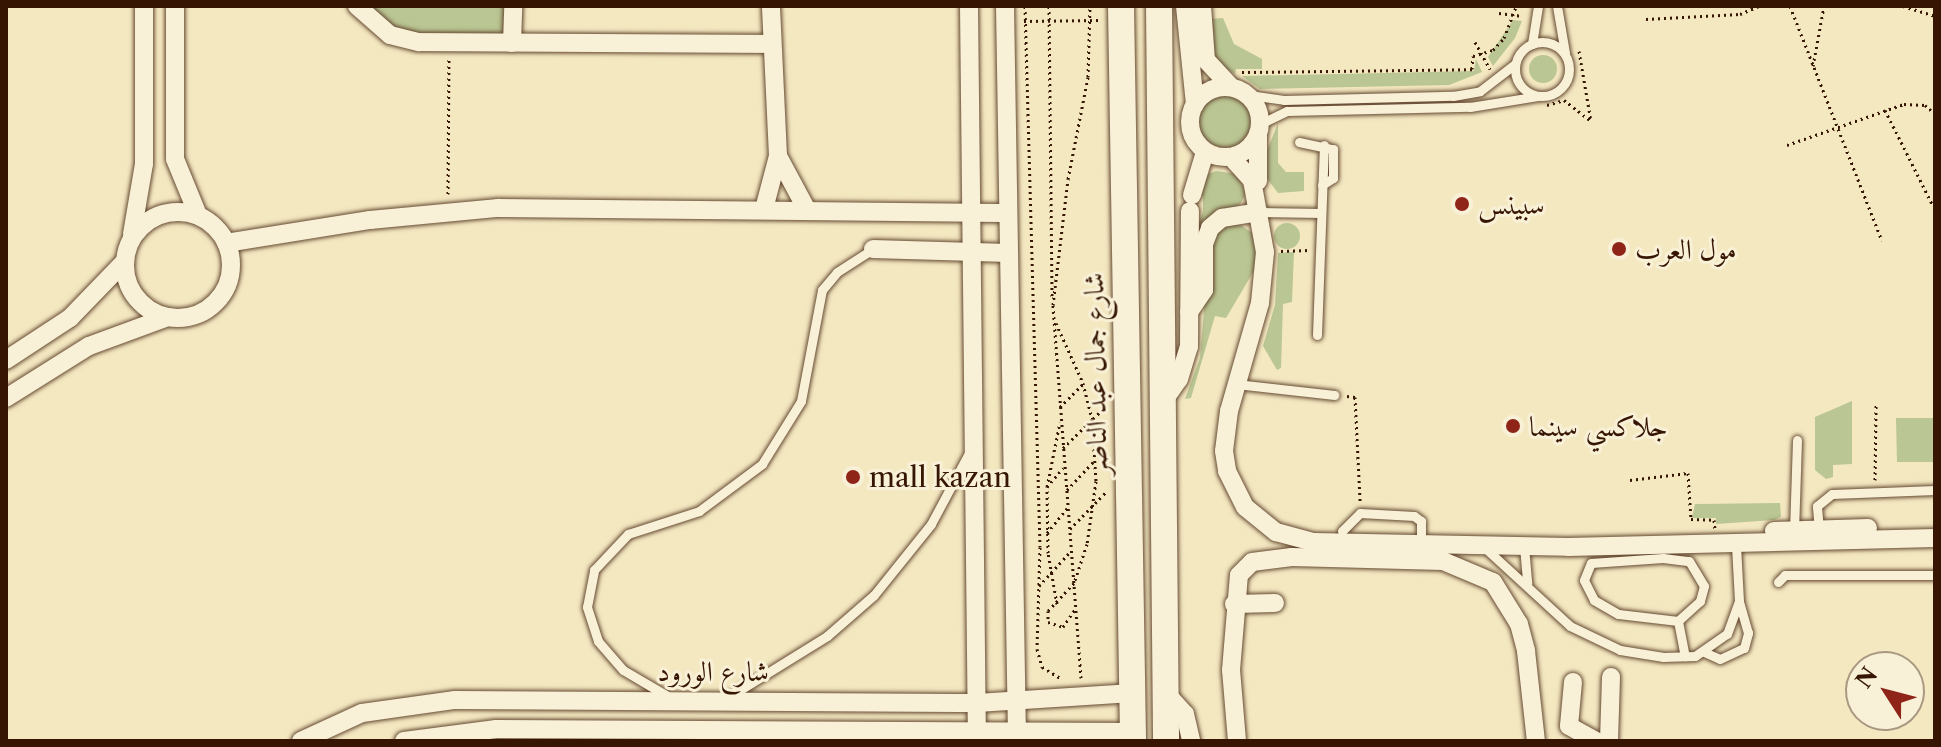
<!DOCTYPE html>
<meta charset="utf-8">
<style>
body{margin:0}
#map{position:relative;width:1941px;height:747px;overflow:hidden;background:#f4e8c1;font-family:"Libre Caslon Text",Amiri,serif}
div>[style]{position:absolute}
.green>*{inset:0;background:#bac693}
.round{border-radius:50%}
.path>*{height:3px;margin-top:-1.5px;transform-origin:0;background:repeating-linear-gradient(90deg,#361602 0 2px,transparent 0 6px)}
.roads{filter:drop-shadow(0 0 2px #664a32) drop-shadow(0 0 2px #664a32)}
.service>*{height:9px;margin:-4.5px;padding:0 4.5px;transform-origin:4.5px;border-radius:4.5px;background:#f8f0d7}
.service>.ring{margin:-4.5px;padding:0;box-sizing:content-box;background:none;border:9px solid #f8f0d7;border-radius:50%}
.minor>*{height:18px;margin:-9px;padding:0 9px;transform-origin:9px;border-radius:9px;background:#f8f0d7}
.minor>.ring{margin:-9px;padding:0;box-sizing:content-box;background:none;border:18px solid #f8f0d7;border-radius:50%}
.secondary>*{height:26px;margin:-13px;padding:0 13px;transform-origin:13px;border-radius:13px;background:#f8f0d7}
.dots>*{width:22px;height:22px;translate:-50% -50%;box-sizing:border-box;border:4px solid #f8f0d7;border-radius:50%}
span{translate:-50% -50%;white-space:nowrap;text-align:center;line-height:1.15;-webkit-text-stroke:6px #f8f0d7;paint-order:stroke}
.poi-label{font-size:28px;color:#361602}
.left{translate:0 -50%;text-align:left}
.street-label{font-size:28px;color:#361602}
.frame{position:absolute;inset:0;border:8px solid #361602;pointer-events:none}
.north{position:absolute;left:1845px;top:651px;width:80px;height:80px;box-sizing:border-box;background:#f8f0d7;border:2px solid #aa9982;border-radius:50%;rotate:306deg;font-size:22px;font-weight:700;line-height:32px;text-align:center;color:#361602}
.north::after{content:'';display:block;margin:auto;width:28px;height:36px;background:#8f2418;clip-path:polygon(50% 0,100% 100%,50% 72%,0 100%)}
</style>
<div id="map">
<div class="green">
<div style="clip-path:polygon(357px 6px,513px 6px,512px 43px,419px 42px)"></div>
<div style="clip-path:polygon(1223px 18px,1234px 44px,1262px 59px,1262px 69px,1236px 69px,1235px 74px,1214px 61px,1210px 19px)"></div>
<div style="clip-path:polygon(1513px 20px,1522px 21px,1515px 38px,1493px 66px,1488px 57px)"></div>
<div class="round" style="left:1529px;top:55px;width:28px;height:28px"></div>
<div style="clip-path:polygon(1476px 59px,1482px 72px,1449px 85px,1260px 89px,1242px 76px,1474px 71px)"></div>
<div class="round" style="left:1199px;top:94px;width:54px;height:54px"></div>
<div style="clip-path:polygon(1278px 123px,1278px 163px,1286px 172px,1304px 172px,1304px 191px,1278px 193px,1265px 176px,1265px 156px)"></div>
<div style="clip-path:polygon(1216px 171px,1237px 174px,1246px 194px,1240px 204px,1195px 236px,1203px 211px,1203px 196px,1196px 195px,1206px 175px)"></div>
<div class="round" style="left:1274px;top:223px;width:26px;height:26px"></div>
<div style="clip-path:polygon(1239px 224px,1254px 234px,1258px 264px,1226px 318px,1215px 316px,1191px 398px,1185px 399px,1200px 358px,1209px 252px,1219px 227px)"></div>
<div style="clip-path:polygon(1294px 252px,1292px 302px,1283px 304px,1281px 368px,1277px 370px,1263px 346px,1275px 305px,1278px 253px)"></div>
<div style="clip-path:polygon(1852px 401px,1852px 464px,1833px 465px,1833px 477px,1826px 479px,1815px 470px,1815px 417px)"></div>
<div style="clip-path:polygon(1896px 418px,1935px 418px,1935px 462px,1897px 462px)"></div>
<div style="clip-path:polygon(1780px 503px,1781px 517px,1774px 520px,1716px 524px,1716px 518px,1692px 518px,1695px 504px)"></div>
</div>
<div class="path">
<div style="left:1025px;top:6px;width:541px;rotate:88.41deg"></div>
<div style="left:1040px;top:547px;width:102px;rotate:91.7deg"></div>
<div style="left:1037px;top:649px;width:19px;rotate:74deg"></div>
<div style="left:1042px;top:667px;width:23px;rotate:31deg"></div>
<div style="left:1049px;top:6px;width:291px;rotate:89.4deg"></div>
<div style="left:1790px;top:6px;width:252px;rotate:68.6deg"></div>
<div style="left:1903px;top:6px;width:34px;rotate:17deg"></div>
<div style="left:1499px;top:13px;width:24px;rotate:7deg"></div>
<div style="left:1646px;top:19px;width:94px;rotate:-3deg"></div>
<div style="left:1740px;top:14px;width:21px;rotate:-23deg"></div>
<div style="left:1024px;top:21px;width:76px;rotate:-0.8deg"></div>
<div style="left:1475px;top:42px;width:31px;rotate:61deg"></div>
<div style="left:1579px;top:51px;width:71px;rotate:80.3deg"></div>
<div style="left:1813px;top:66px;width:61px;rotate:-79.6deg"></div>
<div style="left:1242px;top:72px;width:230px;rotate:-0.7deg"></div>
<div style="left:1472px;top:69px;width:13px;rotate:-86deg"></div>
<div style="left:1473px;top:56px;width:21px;rotate:-17deg"></div>
<div style="left:1493px;top:50px;width:16px;rotate:-47deg"></div>
<div style="left:1504px;top:38px;width:34px;rotate:-69deg"></div>
<div style="left:1547px;top:105px;width:18px;rotate:-16deg"></div>
<div style="left:1564px;top:100px;width:34px;rotate:38deg"></div>
<div style="left:1885px;top:110px;width:105px;rotate:63.4deg"></div>
<div style="left:1787px;top:145px;width:124px;rotate:-19.3deg"></div>
<div style="left:1904px;top:104px;width:21px;rotate:3deg"></div>
<div style="left:1925px;top:105px;width:13px;rotate:42deg"></div>
<div style="left:448px;top:194px;width:136px;rotate:-89.6deg"></div>
<div style="left:1281px;top:251px;width:29px;rotate:-2deg"></div>
<div style="left:1056px;top:323px;width:66px;rotate:65.8deg"></div>
<div style="left:1083px;top:383px;width:37px;rotate:76deg"></div>
<div style="left:1092px;top:419px;width:62px;rotate:86.3deg"></div>
<div style="left:1096px;top:481px;width:64px;rotate:98.1deg"></div>
<div style="left:1087px;top:544px;width:41px;rotate:108.4deg"></div>
<div style="left:1074px;top:583px;width:38px;rotate:133deg"></div>
<div style="left:1048px;top:611px;width:11px;rotate:90deg"></div>
<div style="left:1048px;top:622px;width:16px;rotate:18deg"></div>
<div style="left:1063px;top:627px;width:22px;rotate:-56deg"></div>
<div style="left:1347px;top:396px;width:8px;rotate:7deg"></div>
<div style="left:1355px;top:397px;width:104px;rotate:87.2deg"></div>
<div style="left:1060px;top:407px;width:33px;rotate:-45deg"></div>
<div style="left:1063px;top:448px;width:60px;rotate:-44.3deg"></div>
<div style="left:1630px;top:480px;width:58px;rotate:-6.9deg"></div>
<div style="left:1688px;top:473px;width:46px;rotate:86.3deg"></div>
<div style="left:1691px;top:519px;width:23px;rotate:2deg"></div>
<div style="left:1714px;top:520px;width:9px;rotate:84deg"></div>
<div style="left:1875px;top:480px;width:76px;rotate:-89.2deg"></div>
<div style="left:1047px;top:487px;width:25px;rotate:-50deg"></div>
<div style="left:1067px;top:490px;width:40px;rotate:-47deg"></div>
<div style="left:1070px;top:529px;width:53px;rotate:-45.8deg"></div>
<div style="left:1047px;top:533px;width:32px;rotate:-51deg"></div>
<div style="left:1039px;top:586px;width:47px;rotate:-47.6deg"></div>
<div style="left:1057px;top:604px;width:52px;rotate:-100deg"></div>
<div style="left:1048px;top:553px;width:66px;rotate:-90.9deg"></div>
<div style="left:1047px;top:487px;width:66px;rotate:-78.7deg"></div>
<div style="left:1081px;top:678px;width:374px;rotate:-94.3deg"></div>
<div style="left:1053px;top:305px;width:127px;rotate:-83.2deg"></div>
<div style="left:1068px;top:179px;width:104px;rotate:-78.9deg"></div>
<div style="left:1088px;top:77px;width:71px;rotate:-88.4deg"></div>
</div>
<div class="roads">
<div class="service">
<div style="left:1557px;top:6px;width:48px;rotate:80.3deg"></div>
<div class="ring" style="left:1515px;top:42px;width:45px;height:45px"></div>
<div style="left:1532px;top:44px;width:38px;rotate:-81deg"></div>
<div style="left:1249px;top:95px;width:35px;rotate:8deg"></div>
<div style="left:1284px;top:100px;width:169px;rotate:-1.4deg"></div>
<div style="left:1453px;top:96px;width:27px;rotate:-10deg"></div>
<div style="left:1480px;top:91px;width:44px;rotate:-37.6deg"></div>
<div style="left:1260px;top:124px;width:30px;rotate:-26deg"></div>
<div style="left:1287px;top:111px;width:183px;rotate:-1.3deg"></div>
<div style="left:1470px;top:107px;width:70px;rotate:-9.1deg"></div>
<div style="left:1299px;top:142px;width:35px;rotate:12deg"></div>
<div style="left:1333px;top:149px;width:29px;rotate:90deg"></div>
<div style="left:1333px;top:178px;width:13px;rotate:148deg"></div>
<div style="left:1259px;top:212px;width:62px;rotate:0.9deg"></div>
<div style="left:1317px;top:335px;width:190px;rotate:-87.9deg"></div>
<div style="left:1245px;top:385px;width:90px;rotate:6.4deg"></div>
<div style="left:1819px;top:530px;width:24px;rotate:-95deg"></div>
<div style="left:1817px;top:506px;width:19px;rotate:-39deg"></div>
<div style="left:1832px;top:494px;width:103px;rotate:-2.2deg"></div>
<div style="left:1342px;top:531px;width:25px;rotate:-45deg"></div>
<div style="left:1360px;top:513px;width:54px;rotate:3.2deg"></div>
<div style="left:1414px;top:516px;width:9px;rotate:36deg"></div>
<div style="left:1421px;top:521px;width:24px;rotate:90deg"></div>
<div style="left:1794px;top:531px;width:91px;rotate:-88.1deg"></div>
<div style="left:1524px;top:546px;width:38px;rotate:85deg"></div>
<div style="left:1485px;top:548px;width:115px;rotate:42.5deg"></div>
<div style="left:1570px;top:626px;width:55px;rotate:25.6deg"></div>
<div style="left:1620px;top:650px;width:44px;rotate:9.2deg"></div>
<div style="left:1663px;top:657px;width:32px;rotate:-2deg"></div>
<div style="left:1695px;top:656px;width:39px;rotate:-35deg"></div>
<div style="left:1727px;top:634px;width:35px;rotate:-70deg"></div>
<div style="left:1739px;top:601px;width:56px;rotate:-93.1deg"></div>
<div style="left:1663px;top:558px;width:26px;rotate:7deg"></div>
<div style="left:1689px;top:561px;width:29px;rotate:59deg"></div>
<div style="left:1704px;top:586px;width:16px;rotate:105deg"></div>
<div style="left:1700px;top:601px;width:30px;rotate:138deg"></div>
<div style="left:1678px;top:621px;width:60px;rotate:-173.3deg"></div>
<div style="left:1618px;top:614px;width:28px;rotate:-150deg"></div>
<div style="left:1594px;top:600px;width:22px;rotate:-117deg"></div>
<div style="left:1584px;top:580px;width:18px;rotate:-68deg"></div>
<div style="left:1591px;top:563px;width:72px;rotate:-4deg"></div>
<div style="left:1778px;top:582px;width:10px;rotate:-45deg"></div>
<div style="left:1785px;top:575px;width:150px"></div>
<div style="left:1678px;top:621px;width:36px;rotate:79deg"></div>
<div style="left:1704px;top:652px;width:17px;rotate:24deg"></div>
<div style="left:1720px;top:659px;width:26px;rotate:-25deg"></div>
<div style="left:1744px;top:648px;width:16px;rotate:-75deg"></div>
<div style="left:1748px;top:633px;width:32px;rotate:-106deg"></div>
<div style="left:669px;top:697px;width:53px;rotate:-149.6deg"></div>
<div style="left:623px;top:670px;width:38px;rotate:-131deg"></div>
<div style="left:598px;top:641px;width:36px;rotate:-108deg"></div>
<div style="left:587px;top:607px;width:38px;rotate:-79deg"></div>
<div style="left:594px;top:570px;width:50px;rotate:-46.6deg"></div>
<div style="left:628px;top:534px;width:75px;rotate:-17.9deg"></div>
<div style="left:699px;top:511px;width:79px;rotate:-36.7deg"></div>
<div style="left:762px;top:464px;width:74px;rotate:-58.2deg"></div>
<div style="left:801px;top:401px;width:113px;rotate:-79.3deg"></div>
<div style="left:822px;top:290px;width:23px;rotate:-50deg"></div>
<div style="left:837px;top:272px;width:43px;rotate:-32.6deg"></div>
<div style="left:727px;top:698px;width:118px;rotate:-31.8deg"></div>
<div style="left:827px;top:636px;width:62px;rotate:-41.1deg"></div>
<div style="left:874px;top:595px;width:91px;rotate:-51.2deg"></div>
<div style="left:931px;top:524px;width:83px;rotate:-61.9deg"></div>
</div>
<div class="minor">
<div style="left:175px;top:6px;width:153px;rotate:90deg"></div>
<div style="left:175px;top:159px;width:61px;rotate:67.7deg"></div>
<div style="left:357px;top:6px;width:44px;rotate:41.3deg"></div>
<div style="left:390px;top:35px;width:30px;rotate:14deg"></div>
<div style="left:419px;top:42px;width:352px;rotate:0.3deg"></div>
<div style="left:969px;top:6px;width:735px;rotate:89.38deg"></div>
<div style="left:1005px;top:6px;width:735px;rotate:89.06deg"></div>
<div style="left:1185px;top:6px;width:99px;rotate:84.2deg"></div>
<div style="left:1202px;top:6px;width:54px;rotate:85.8deg"></div>
<div style="left:1206px;top:60px;width:37px;rotate:47deg"></div>
<div style="left:512px;top:43px;width:37px;rotate:-88deg"></div>
<div class="ring" style="left:1190px;top:87px;width:52px;height:52px"></div>
<div style="left:1258px;top:134px;width:47px;rotate:90deg"></div>
<div style="left:778px;top:156px;width:61px;rotate:61.8deg"></div>
<div style="left:1231px;top:157px;width:31px;rotate:48deg"></div>
<div style="left:1252px;top:180px;width:73px;rotate:79.8deg"></div>
<div style="left:1265px;top:252px;width:51px;rotate:95.6deg"></div>
<div style="left:1260px;top:303px;width:112px;rotate:106deg"></div>
<div style="left:1229px;top:411px;width:40px;rotate:97.1deg"></div>
<div style="left:1224px;top:451px;width:20px;rotate:81deg"></div>
<div style="left:1227px;top:471px;width:40px;rotate:63.4deg"></div>
<div style="left:1245px;top:507px;width:40px;rotate:39deg"></div>
<div style="left:1276px;top:532px;width:39px;rotate:15deg"></div>
<div style="left:1314px;top:542px;width:254px;rotate:1.1deg"></div>
<div style="left:1568px;top:547px;width:367px;rotate:-1.4deg"></div>
<div style="left:1192px;top:195px;width:45px;rotate:-73.2deg"></div>
<div style="left:764px;top:209px;width:55px;rotate:-75.2deg"></div>
<div style="left:778px;top:156px;width:150px;rotate:-92.7deg"></div>
<div class="ring" style="left:125px;top:212px;width:88px;height:88px"></div>
<div style="left:132px;top:234px;width:71px;rotate:-80.3deg"></div>
<div style="left:144px;top:164px;width:158px;rotate:-90deg"></div>
<div style="left:226px;top:243px;width:146px;rotate:-9.1deg"></div>
<div style="left:370px;top:220px;width:129px;rotate:-5.4deg"></div>
<div style="left:498px;top:208px;width:510px;rotate:0.56deg"></div>
<div style="left:873px;top:249px;width:135px;rotate:1.7deg"></div>
<div style="left:1189px;top:312px;width:27px;rotate:-56deg"></div>
<div style="left:1204px;top:290px;width:46px;rotate:-90deg"></div>
<div style="left:1204px;top:244px;width:17px;rotate:-69deg"></div>
<div style="left:1210px;top:228px;width:16px;rotate:-40deg"></div>
<div style="left:1222px;top:218px;width:37px;rotate:-9deg"></div>
<div style="left:6px;top:360px;width:77px;rotate:-33.3deg"></div>
<div style="left:70px;top:318px;width:79px;rotate:-46deg"></div>
<div style="left:6px;top:398px;width:98px;rotate:-32.1deg"></div>
<div style="left:89px;top:346px;width:84px;rotate:-20.2deg"></div>
<div style="left:1162px;top:403px;width:29px;rotate:-55deg"></div>
<div style="left:1179px;top:379px;width:34px;rotate:-73deg"></div>
<div style="left:1189px;top:347px;width:136px;rotate:-89.6deg"></div>
<div style="left:1774px;top:531px;width:94px;rotate:-1.8deg"></div>
<div style="left:1234px;top:604px;width:41px;rotate:-1.4deg"></div>
<div style="left:1573px;top:682px;width:44px;rotate:95.2deg"></div>
<div style="left:1569px;top:726px;width:31px;rotate:29deg"></div>
<div style="left:1165px;top:692px;width:30px;rotate:48deg"></div>
<div style="left:1185px;top:714px;width:28px;rotate:77deg"></div>
<div style="left:301px;top:741px;width:67px;rotate:-24.7deg"></div>
<div style="left:362px;top:713px;width:94px;rotate:-8deg"></div>
<div style="left:455px;top:700px;width:522px;rotate:0.33deg"></div>
<div style="left:977px;top:703px;width:156px;rotate:-3.7deg"></div>
<div style="left:404px;top:741px;width:93px;rotate:-7.4deg"></div>
<div style="left:496px;top:729px;width:637px;rotate:0.27deg"></div>
<div style="left:1237px;top:741px;width:71px;rotate:-94.8deg"></div>
<div style="left:1231px;top:670px;width:95px;rotate:-85.2deg"></div>
<div style="left:1239px;top:575px;width:18px;rotate:-45deg"></div>
<div style="left:1252px;top:562px;width:40px;rotate:-7.1deg"></div>
<div style="left:1292px;top:557px;width:151px;rotate:1.5deg"></div>
<div style="left:1443px;top:561px;width:54px;rotate:22.8deg"></div>
<div style="left:1493px;top:582px;width:49px;rotate:58.2deg"></div>
<div style="left:1519px;top:624px;width:28px;rotate:75deg"></div>
<div style="left:1526px;top:651px;width:91px;rotate:83.7deg"></div>
<div style="left:1609px;top:741px;width:64px;rotate:-88.2deg"></div>
</div>
<div class="secondary">
<div style="left:1121px;top:6px;width:735px;rotate:89.06deg"></div>
<div style="left:1159px;top:6px;width:735px;rotate:89.45deg"></div>
</div>
</div>
<div class="dots">
<div style="left:1462px;top:204px;background:#8f2418"></div>
<div style="left:1619px;top:249px;background:#8f2418"></div>
<div style="left:1513px;top:426px;background:#8f2418"></div>
<div style="left:853px;top:477px;background:#8f2418"></div>
</div>
<div class="poi-label">
<span class="left" style="left:1478px;top:204px">سبينس</span>
<span class="left" style="left:1635px;top:249px">مول العرب</span>
<span class="left" style="left:1529px;top:426px">جلاكسي سينما</span>
<span class="left" style="left:869px;top:477px">mall kazan</span>
</div>
<div class="street-label">
<span style="left:1095px;top:374px;rotate:-91deg">شارع جمال عبد الناصر</span>
<span style="left:713px;top:671px">شارع الورود</span>
</div>
<div class="frame"></div>
<div class="north">N</div>
</div>
